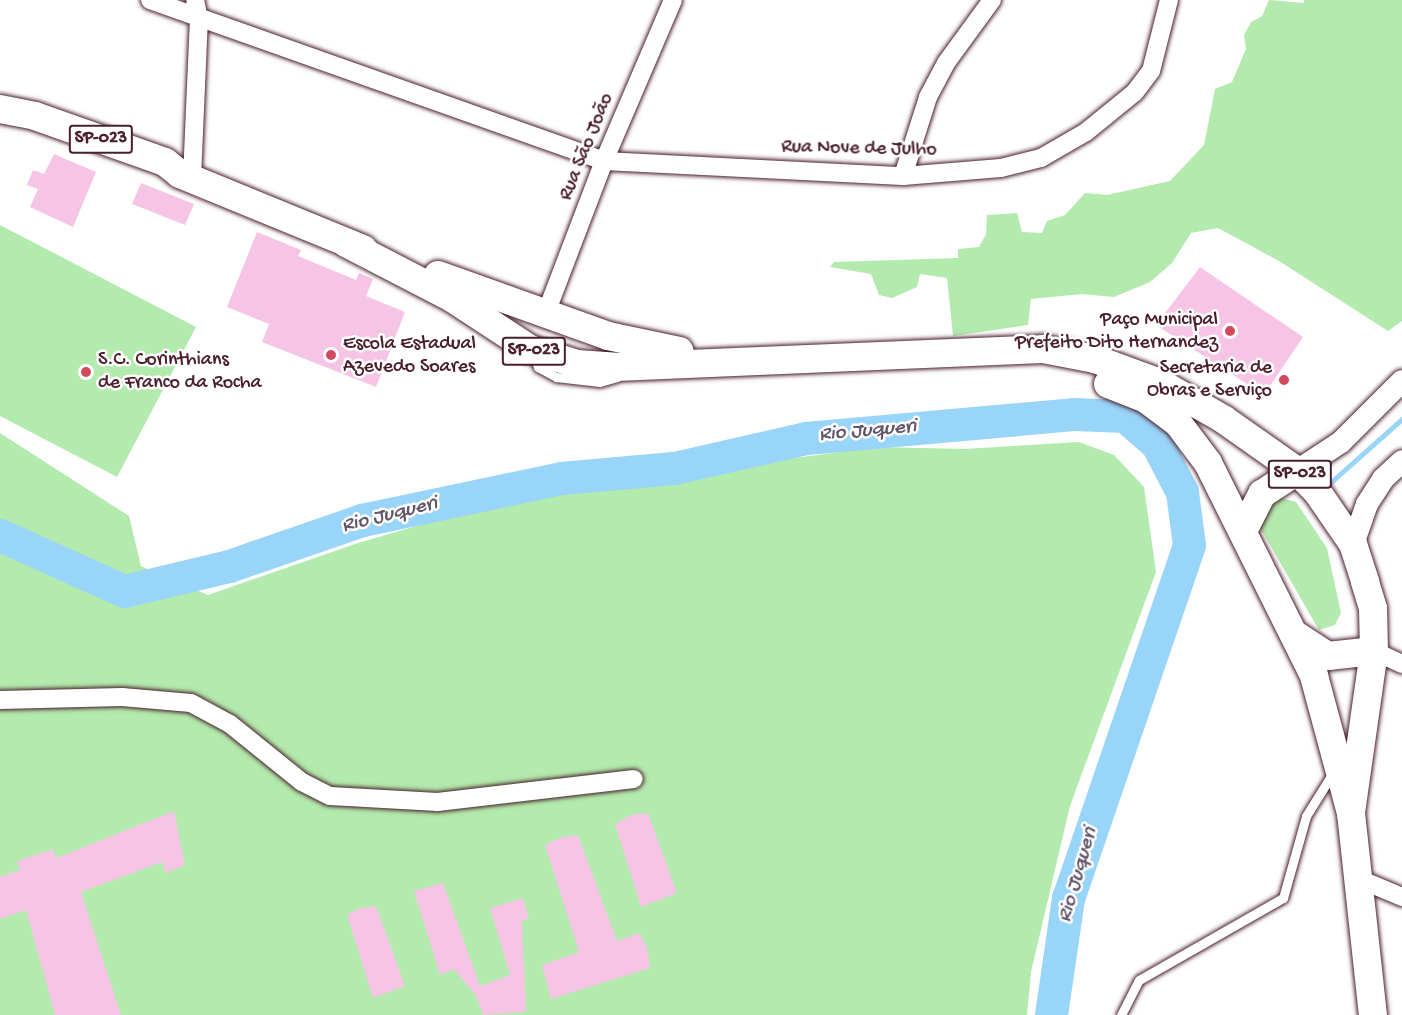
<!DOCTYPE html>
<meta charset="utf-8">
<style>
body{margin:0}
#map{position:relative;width:1402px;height:1015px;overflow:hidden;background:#fff;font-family:"Gochi Hand",sans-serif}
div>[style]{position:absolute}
.green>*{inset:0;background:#b3eaad}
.stream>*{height:5px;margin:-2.5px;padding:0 2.5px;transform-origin:2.5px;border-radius:2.5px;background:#99d4f9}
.river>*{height:33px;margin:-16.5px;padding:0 16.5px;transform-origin:16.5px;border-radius:16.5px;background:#99d4f9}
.building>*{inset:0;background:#f6c5e5}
.roads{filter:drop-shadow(0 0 2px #4a1f2b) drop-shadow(0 0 2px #4a1f2b)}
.service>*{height:9px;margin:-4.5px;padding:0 4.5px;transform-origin:4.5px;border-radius:4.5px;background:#fff}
.minor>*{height:18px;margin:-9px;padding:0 9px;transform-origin:9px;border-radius:9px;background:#fff}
.tertiary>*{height:22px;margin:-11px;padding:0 11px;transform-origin:11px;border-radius:11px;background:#fff}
.primary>*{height:28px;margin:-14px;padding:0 14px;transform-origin:14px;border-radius:14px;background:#fff}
.dots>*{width:16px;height:16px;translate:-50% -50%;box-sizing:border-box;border:3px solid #fff;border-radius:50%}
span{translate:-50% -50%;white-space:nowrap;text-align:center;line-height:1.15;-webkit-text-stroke:5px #fff;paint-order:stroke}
.shield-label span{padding:2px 4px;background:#fff;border:2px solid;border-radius:4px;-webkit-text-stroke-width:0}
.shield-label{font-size:18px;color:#4a1f2b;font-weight:700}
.street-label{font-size:20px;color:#4a1f2b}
.poi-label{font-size:20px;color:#4a1f2b}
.right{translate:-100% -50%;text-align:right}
.left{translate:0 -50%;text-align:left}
.water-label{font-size:21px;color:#625569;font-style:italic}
</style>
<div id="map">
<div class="green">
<div style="clip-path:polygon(1269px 0,1304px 3px,1304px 0,1402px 0,1402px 321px,1388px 331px,1279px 261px,1218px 228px,1191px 233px,1172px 263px,1150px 282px,1114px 297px,1082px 294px,1031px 299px,1028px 325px,953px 336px,947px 278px,920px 274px,917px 287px,892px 298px,879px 295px,871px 274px,830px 267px,834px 262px,958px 258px,958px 249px,979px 247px,986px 234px,987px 215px,1017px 213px,1022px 232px,1042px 233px,1047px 221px,1065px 215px,1085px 193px,1107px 195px,1170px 181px,1204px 145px,1215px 89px,1232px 82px,1246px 49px,1244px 35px,1251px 22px,1262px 16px)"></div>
<div style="clip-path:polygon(0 225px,196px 327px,117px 477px,0 416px)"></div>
<div style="clip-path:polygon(0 433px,129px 516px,141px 566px,208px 595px,358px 543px,502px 501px,674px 483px,772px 461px,877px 447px,964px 449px,1079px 442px,1114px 455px,1144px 487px,1156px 572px,1070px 806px,1031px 972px,1027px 1015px,0 1015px)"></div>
<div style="clip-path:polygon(1278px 497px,1296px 502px,1327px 548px,1341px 613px,1335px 625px,1319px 630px,1255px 519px)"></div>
</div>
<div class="stream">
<div style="left:1331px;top:482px;width:95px;rotate:-41.6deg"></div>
</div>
<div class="river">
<div style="left:0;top:535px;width:136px;rotate:24.3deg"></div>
<div style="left:124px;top:591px;width:108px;rotate:-13.4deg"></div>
<div style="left:229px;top:566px;width:141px;rotate:-19.1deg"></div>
<div style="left:362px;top:520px;width:203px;rotate:-11.9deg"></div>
<div style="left:561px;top:478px;width:113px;rotate:-5.1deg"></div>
<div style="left:674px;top:468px;width:135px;rotate:-12.8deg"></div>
<div style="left:806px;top:438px;width:268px;rotate:-5.1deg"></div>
<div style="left:1073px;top:414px;width:52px;rotate:2.2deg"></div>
<div style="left:1125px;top:416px;width:43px;rotate:41.2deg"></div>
<div style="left:1157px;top:444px;width:54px;rotate:62.5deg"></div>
<div style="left:1182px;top:492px;width:53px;rotate:82.5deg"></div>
<div style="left:1189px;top:545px;width:373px;rotate:108.9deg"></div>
<div style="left:1068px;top:898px;width:118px;rotate:98.3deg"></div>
</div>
<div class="building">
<div style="clip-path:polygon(54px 154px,96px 172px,73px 227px,30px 207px,38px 189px,27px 185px,33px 170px,44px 174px)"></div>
<div style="clip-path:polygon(141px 183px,194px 204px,185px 225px,132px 204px)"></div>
<div style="clip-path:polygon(257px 232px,301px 250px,298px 256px,356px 280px,359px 273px,373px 279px,366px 296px,405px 312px,376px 387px,262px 342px,269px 324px,227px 307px)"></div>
<div style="clip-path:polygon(1200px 267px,1303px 337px,1264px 395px,1156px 325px)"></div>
<div style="clip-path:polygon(174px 811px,185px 865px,166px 873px,162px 862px,81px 892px,121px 1015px,55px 1015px,26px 910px,0 919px,0 877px,20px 870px,17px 861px,53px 849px,56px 858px)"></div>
<div style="clip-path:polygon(648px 813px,677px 893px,641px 907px,615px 824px,631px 815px)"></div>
<div style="clip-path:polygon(578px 835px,617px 941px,639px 933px,647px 947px,650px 968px,551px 999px,542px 965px,579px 952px,545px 845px,562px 837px)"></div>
<div style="clip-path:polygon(443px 883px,480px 986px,510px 975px,490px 908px,523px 898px,529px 919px,522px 920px,526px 1012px,483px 1015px,476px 996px,454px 969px,440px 975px,414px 891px)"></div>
<div style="clip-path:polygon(376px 906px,405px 986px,373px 998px,347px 915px,360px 908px)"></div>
</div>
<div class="roads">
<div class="service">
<div style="left:534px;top:356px;width:12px;rotate:70deg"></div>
<div style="left:538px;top:367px;width:21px;rotate:29deg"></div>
<div style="left:556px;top:377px;width:44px;rotate:6.5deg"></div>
<div style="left:600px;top:382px;width:18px;rotate:-16deg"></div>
<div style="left:1121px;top:1015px;width:39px;rotate:-63deg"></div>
<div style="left:1139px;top:980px;width:166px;rotate:-29.7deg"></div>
<div style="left:1283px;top:898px;width:85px;rotate:-74.3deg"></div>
<div style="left:1306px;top:816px;width:53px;rotate:-58.1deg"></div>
</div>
<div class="minor">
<div style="left:150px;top:0;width:482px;rotate:19.5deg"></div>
<div style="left:604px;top:161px;width:299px;rotate:2.9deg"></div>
<div style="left:903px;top:176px;width:98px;rotate:-4.7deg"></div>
<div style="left:1001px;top:168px;width:41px;rotate:-14deg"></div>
<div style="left:1041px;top:158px;width:52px;rotate:-30deg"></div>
<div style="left:1086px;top:132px;width:63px;rotate:-39.2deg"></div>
<div style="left:1135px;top:92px;width:26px;rotate:-53deg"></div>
<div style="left:1151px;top:71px;width:73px;rotate:-75.8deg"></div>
<div style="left:903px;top:176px;width:83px;rotate:-72.4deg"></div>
<div style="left:928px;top:97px;width:38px;rotate:-62deg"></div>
<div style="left:946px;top:63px;width:78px;rotate:-53.9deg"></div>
<div style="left:192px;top:178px;width:158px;rotate:-87.5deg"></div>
<div style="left:199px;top:20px;width:20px;rotate:-101deg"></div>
<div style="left:546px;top:313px;width:163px;rotate:-69.1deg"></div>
<div style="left:604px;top:161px;width:175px;rotate:-66.8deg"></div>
<div style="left:1374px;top:651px;width:31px;rotate:25deg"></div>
<div style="left:0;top:700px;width:122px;rotate:-1.4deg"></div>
<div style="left:122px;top:697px;width:69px;rotate:5deg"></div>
<div style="left:191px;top:703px;width:44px;rotate:28.3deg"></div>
<div style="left:230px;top:724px;width:92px;rotate:38.9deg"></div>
<div style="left:302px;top:782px;width:31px;rotate:27deg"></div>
<div style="left:330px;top:796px;width:108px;rotate:3.2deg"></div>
<div style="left:438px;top:802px;width:197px;rotate:-6.7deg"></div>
<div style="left:1357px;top:878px;width:49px;rotate:22.9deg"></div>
</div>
<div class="tertiary">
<div style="left:1297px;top:471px;width:53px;rotate:-33.4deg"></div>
<div style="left:1341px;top:442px;width:86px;rotate:-45deg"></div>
<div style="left:1353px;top:544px;width:42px;rotate:-70.7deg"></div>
<div style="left:1367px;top:504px;width:30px;rotate:-57deg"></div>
<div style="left:1383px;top:479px;width:26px;rotate:-43deg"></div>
</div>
<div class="primary">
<div style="left:0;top:109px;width:36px;rotate:11deg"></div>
<div style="left:35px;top:116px;width:138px;rotate:19.5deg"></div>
<div style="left:165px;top:162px;width:19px;rotate:39deg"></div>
<div style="left:180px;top:174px;width:198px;rotate:22.3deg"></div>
<div style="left:346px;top:243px;width:119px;rotate:27.4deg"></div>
<div style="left:452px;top:298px;width:93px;rotate:33.2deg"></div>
<div style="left:530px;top:349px;width:49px;rotate:17.7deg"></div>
<div style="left:577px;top:364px;width:39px;rotate:4deg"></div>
<div style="left:616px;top:367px;width:427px;rotate:-2.4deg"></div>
<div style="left:1043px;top:349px;width:53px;rotate:10.9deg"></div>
<div style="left:1095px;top:359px;width:69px;rotate:20.3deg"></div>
<div style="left:1160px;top:383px;width:73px;rotate:29.7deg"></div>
<div style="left:1223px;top:419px;width:90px;rotate:35.1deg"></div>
<div style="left:1297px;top:471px;width:30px;rotate:46deg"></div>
<div style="left:1318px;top:493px;width:62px;rotate:55.5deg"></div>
<div style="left:1353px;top:544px;width:40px;rotate:72deg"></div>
<div style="left:1365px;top:582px;width:27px;rotate:73deg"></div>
<div style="left:1373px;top:608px;width:43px;rotate:88.7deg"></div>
<div style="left:1374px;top:651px;width:164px;rotate:98.1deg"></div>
<div style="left:438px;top:275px;width:181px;rotate:19.7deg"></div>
<div style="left:608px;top:336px;width:73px;rotate:11.9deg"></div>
<div style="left:1108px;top:384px;width:41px;rotate:21.5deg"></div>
<div style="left:1146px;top:399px;width:40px;rotate:37deg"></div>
<div style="left:1178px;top:423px;width:50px;rotate:53.1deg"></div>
<div style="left:1208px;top:463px;width:238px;rotate:63.5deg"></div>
<div style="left:1314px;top:676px;width:142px;rotate:74.9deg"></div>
<div style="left:1351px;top:813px;width:203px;rotate:83.8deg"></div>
<div style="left:1243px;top:531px;width:42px;rotate:-62.8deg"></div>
<div style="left:1262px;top:494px;width:42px;rotate:-33.3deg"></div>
<div style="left:1297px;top:636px;width:37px;rotate:33deg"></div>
<div style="left:1328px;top:656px;width:46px;rotate:-6.2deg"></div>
</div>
</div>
<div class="dots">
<div style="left:1230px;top:331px;background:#d1495b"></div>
<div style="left:331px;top:355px;background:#d1495b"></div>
<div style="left:86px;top:372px;background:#d1495b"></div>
<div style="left:1284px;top:380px;background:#d1495b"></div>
</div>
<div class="shield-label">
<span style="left:101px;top:139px">SP-023</span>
<span style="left:534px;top:351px">SP-023</span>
<span style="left:1300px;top:474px">SP-023</span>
</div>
<div class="street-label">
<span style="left:587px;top:147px;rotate:-68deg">Rua São João</span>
<span style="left:859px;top:149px;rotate:1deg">Rua Nove de Julho</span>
</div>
<div class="poi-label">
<span class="right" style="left:1218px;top:332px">Paço Municipal<br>Prefeito Dito Hernandez</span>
<span class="left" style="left:343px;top:356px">Escola Estadual<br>Azevedo Soares</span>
<span class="left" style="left:98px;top:372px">S.C. Corinthians<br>de Franco da Rocha</span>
<span class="right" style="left:1272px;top:380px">Secretaria de<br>Obras e Serviço</span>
</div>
<div class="water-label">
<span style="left:868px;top:432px;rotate:-5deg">Rio Juqueri</span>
<span style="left:390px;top:516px;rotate:-14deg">Rio Juqueri</span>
<span style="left:1079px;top:875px;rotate:-74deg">Rio Juqueri</span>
</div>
</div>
